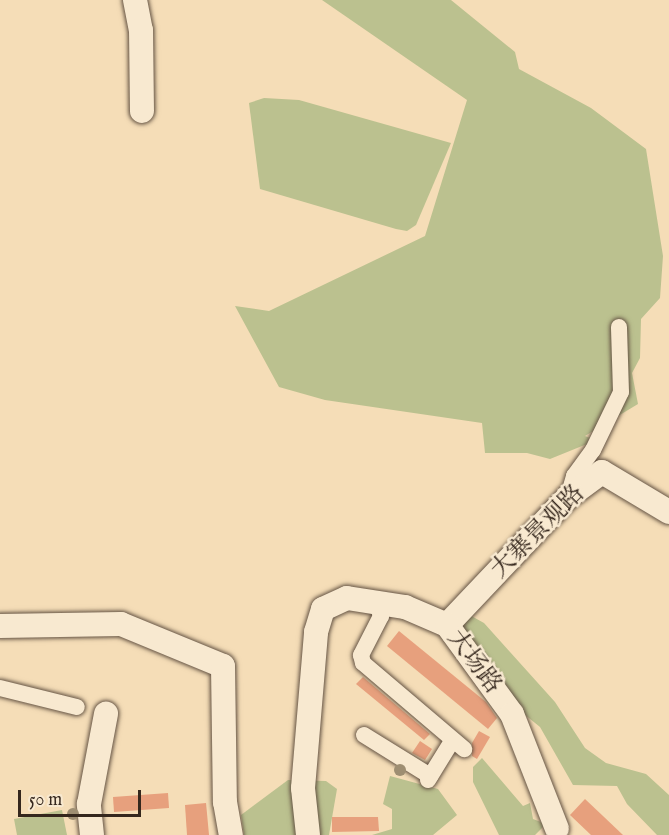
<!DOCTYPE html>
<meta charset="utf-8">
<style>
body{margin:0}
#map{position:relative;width:669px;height:835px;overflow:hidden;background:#f5ddb7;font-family:"IM FELL English","Noto Serif SC",serif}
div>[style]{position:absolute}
.green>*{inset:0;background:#bbc18f}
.building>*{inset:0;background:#e7a07d}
.roads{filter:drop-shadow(0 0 2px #655444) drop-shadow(0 0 2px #655444)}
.street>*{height:16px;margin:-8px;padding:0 8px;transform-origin:8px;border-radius:8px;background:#f8e9d0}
.secondary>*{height:24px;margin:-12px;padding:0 12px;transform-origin:12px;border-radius:12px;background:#f8e9d0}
.trees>*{width:12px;height:12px;margin:-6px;border-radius:50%;background:#9e8e72}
span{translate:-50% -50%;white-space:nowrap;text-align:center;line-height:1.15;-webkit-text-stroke:5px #f8e9d0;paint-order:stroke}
.street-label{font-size:24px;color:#35271d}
.scale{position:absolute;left:18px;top:790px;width:123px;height:27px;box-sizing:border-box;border:3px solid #35271d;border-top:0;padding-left:8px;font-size:18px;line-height:21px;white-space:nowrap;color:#35271d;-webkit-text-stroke:4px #f8e9d0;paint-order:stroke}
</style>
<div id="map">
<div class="green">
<div style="clip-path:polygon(322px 0,451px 0,515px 52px,519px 69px,591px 108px,646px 149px,663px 256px,660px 298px,641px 319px,640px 358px,632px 373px,638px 404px,585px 436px,590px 438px,587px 444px,550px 459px,527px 453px,485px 453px,482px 423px,325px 400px,279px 387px,235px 306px,269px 311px,425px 236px,467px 100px)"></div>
<div style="clip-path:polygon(264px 98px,299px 100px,451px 143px,416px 225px,407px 231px,396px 229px,260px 189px,249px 103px)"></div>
<div style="clip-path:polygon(466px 613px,484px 623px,555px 702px,585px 748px,606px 763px,646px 774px,669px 795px,669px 835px,657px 835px,627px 804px,617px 786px,573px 785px,540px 727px,519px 710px,453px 624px)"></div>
<div style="clip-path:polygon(482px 758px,523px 806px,530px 803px,533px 819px,546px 824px,535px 835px,499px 835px,473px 782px,473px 767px)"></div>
<div style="clip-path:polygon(390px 776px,438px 789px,457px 815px,433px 835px,372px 835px,392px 829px,392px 809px,383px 804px)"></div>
<div style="clip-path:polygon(288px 780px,326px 781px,337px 789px,329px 835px,244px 835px,241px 815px)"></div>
<div style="clip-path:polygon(62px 810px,67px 835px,17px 835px,14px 819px)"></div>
</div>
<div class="building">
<div style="clip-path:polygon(399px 631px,486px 702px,497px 718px,488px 729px,387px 646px)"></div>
<div style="clip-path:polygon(363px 677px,430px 734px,424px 740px,356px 684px)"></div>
<div style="clip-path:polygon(479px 731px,490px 737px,477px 759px,472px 756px,472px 743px)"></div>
<div style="clip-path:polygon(420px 741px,432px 749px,425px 760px,412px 753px)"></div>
<div style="clip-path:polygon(168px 793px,169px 808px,114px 812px,113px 797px)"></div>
<div style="clip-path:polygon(585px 799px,603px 816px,623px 835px,591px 835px,570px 815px)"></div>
<div style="clip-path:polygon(206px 803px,209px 835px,187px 835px,185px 805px)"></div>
<div style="clip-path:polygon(332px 817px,378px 817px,379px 831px,332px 832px)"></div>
</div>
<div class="roads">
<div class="street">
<div style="left:568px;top:497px;width:22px;rotate:-74deg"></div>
<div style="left:574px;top:476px;width:32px;rotate:-54deg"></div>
<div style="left:593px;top:450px;width:64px;rotate:-64.2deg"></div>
<div style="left:621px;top:392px;width:65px;rotate:-91.8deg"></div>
<div style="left:376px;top:602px;width:15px;rotate:70deg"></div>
<div style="left:381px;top:616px;width:44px;rotate:117.1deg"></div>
<div style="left:361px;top:655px;width:8px;rotate:76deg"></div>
<div style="left:363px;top:663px;width:133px;rotate:40.4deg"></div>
<div style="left:0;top:688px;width:79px;rotate:13.9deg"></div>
<div style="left:364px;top:735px;width:78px;rotate:31.8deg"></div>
<div style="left:428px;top:780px;width:46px;rotate:-58.4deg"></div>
</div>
<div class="secondary">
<div style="left:135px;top:0;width:31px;rotate:79deg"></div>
<div style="left:141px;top:30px;width:81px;rotate:89.3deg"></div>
<div style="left:447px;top:625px;width:176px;rotate:-46.6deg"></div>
<div style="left:568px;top:497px;width:42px;rotate:-36.3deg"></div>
<div style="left:602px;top:472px;width:78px;rotate:30.8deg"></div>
<div style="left:0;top:626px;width:121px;rotate:-0.9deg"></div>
<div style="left:121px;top:624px;width:110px;rotate:22.4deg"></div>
<div style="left:223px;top:666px;width:136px;rotate:89.2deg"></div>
<div style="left:225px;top:802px;width:34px;rotate:80deg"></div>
<div style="left:92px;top:835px;width:31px;rotate:-96deg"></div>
<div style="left:89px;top:804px;width:92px;rotate:-79.3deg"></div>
<div style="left:308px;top:835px;width:47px;rotate:-96.1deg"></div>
<div style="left:303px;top:788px;width:157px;rotate:-85.2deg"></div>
<div style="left:316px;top:632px;width:24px;rotate:-73deg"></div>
<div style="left:323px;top:609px;width:26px;rotate:-25deg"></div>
<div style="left:347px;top:598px;width:59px;rotate:8.8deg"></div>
<div style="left:405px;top:607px;width:46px;rotate:23.2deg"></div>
<div style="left:447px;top:625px;width:110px;rotate:53.9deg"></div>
<div style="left:512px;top:714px;width:123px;rotate:68.6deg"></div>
</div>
</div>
<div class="trees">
<div style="left:400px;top:770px"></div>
<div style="left:73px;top:814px"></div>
</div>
<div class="street-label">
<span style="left:538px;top:532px;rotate:-45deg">大寨景观路</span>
<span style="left:474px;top:662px;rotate:53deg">大场路</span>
</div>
<div class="scale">50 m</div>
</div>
